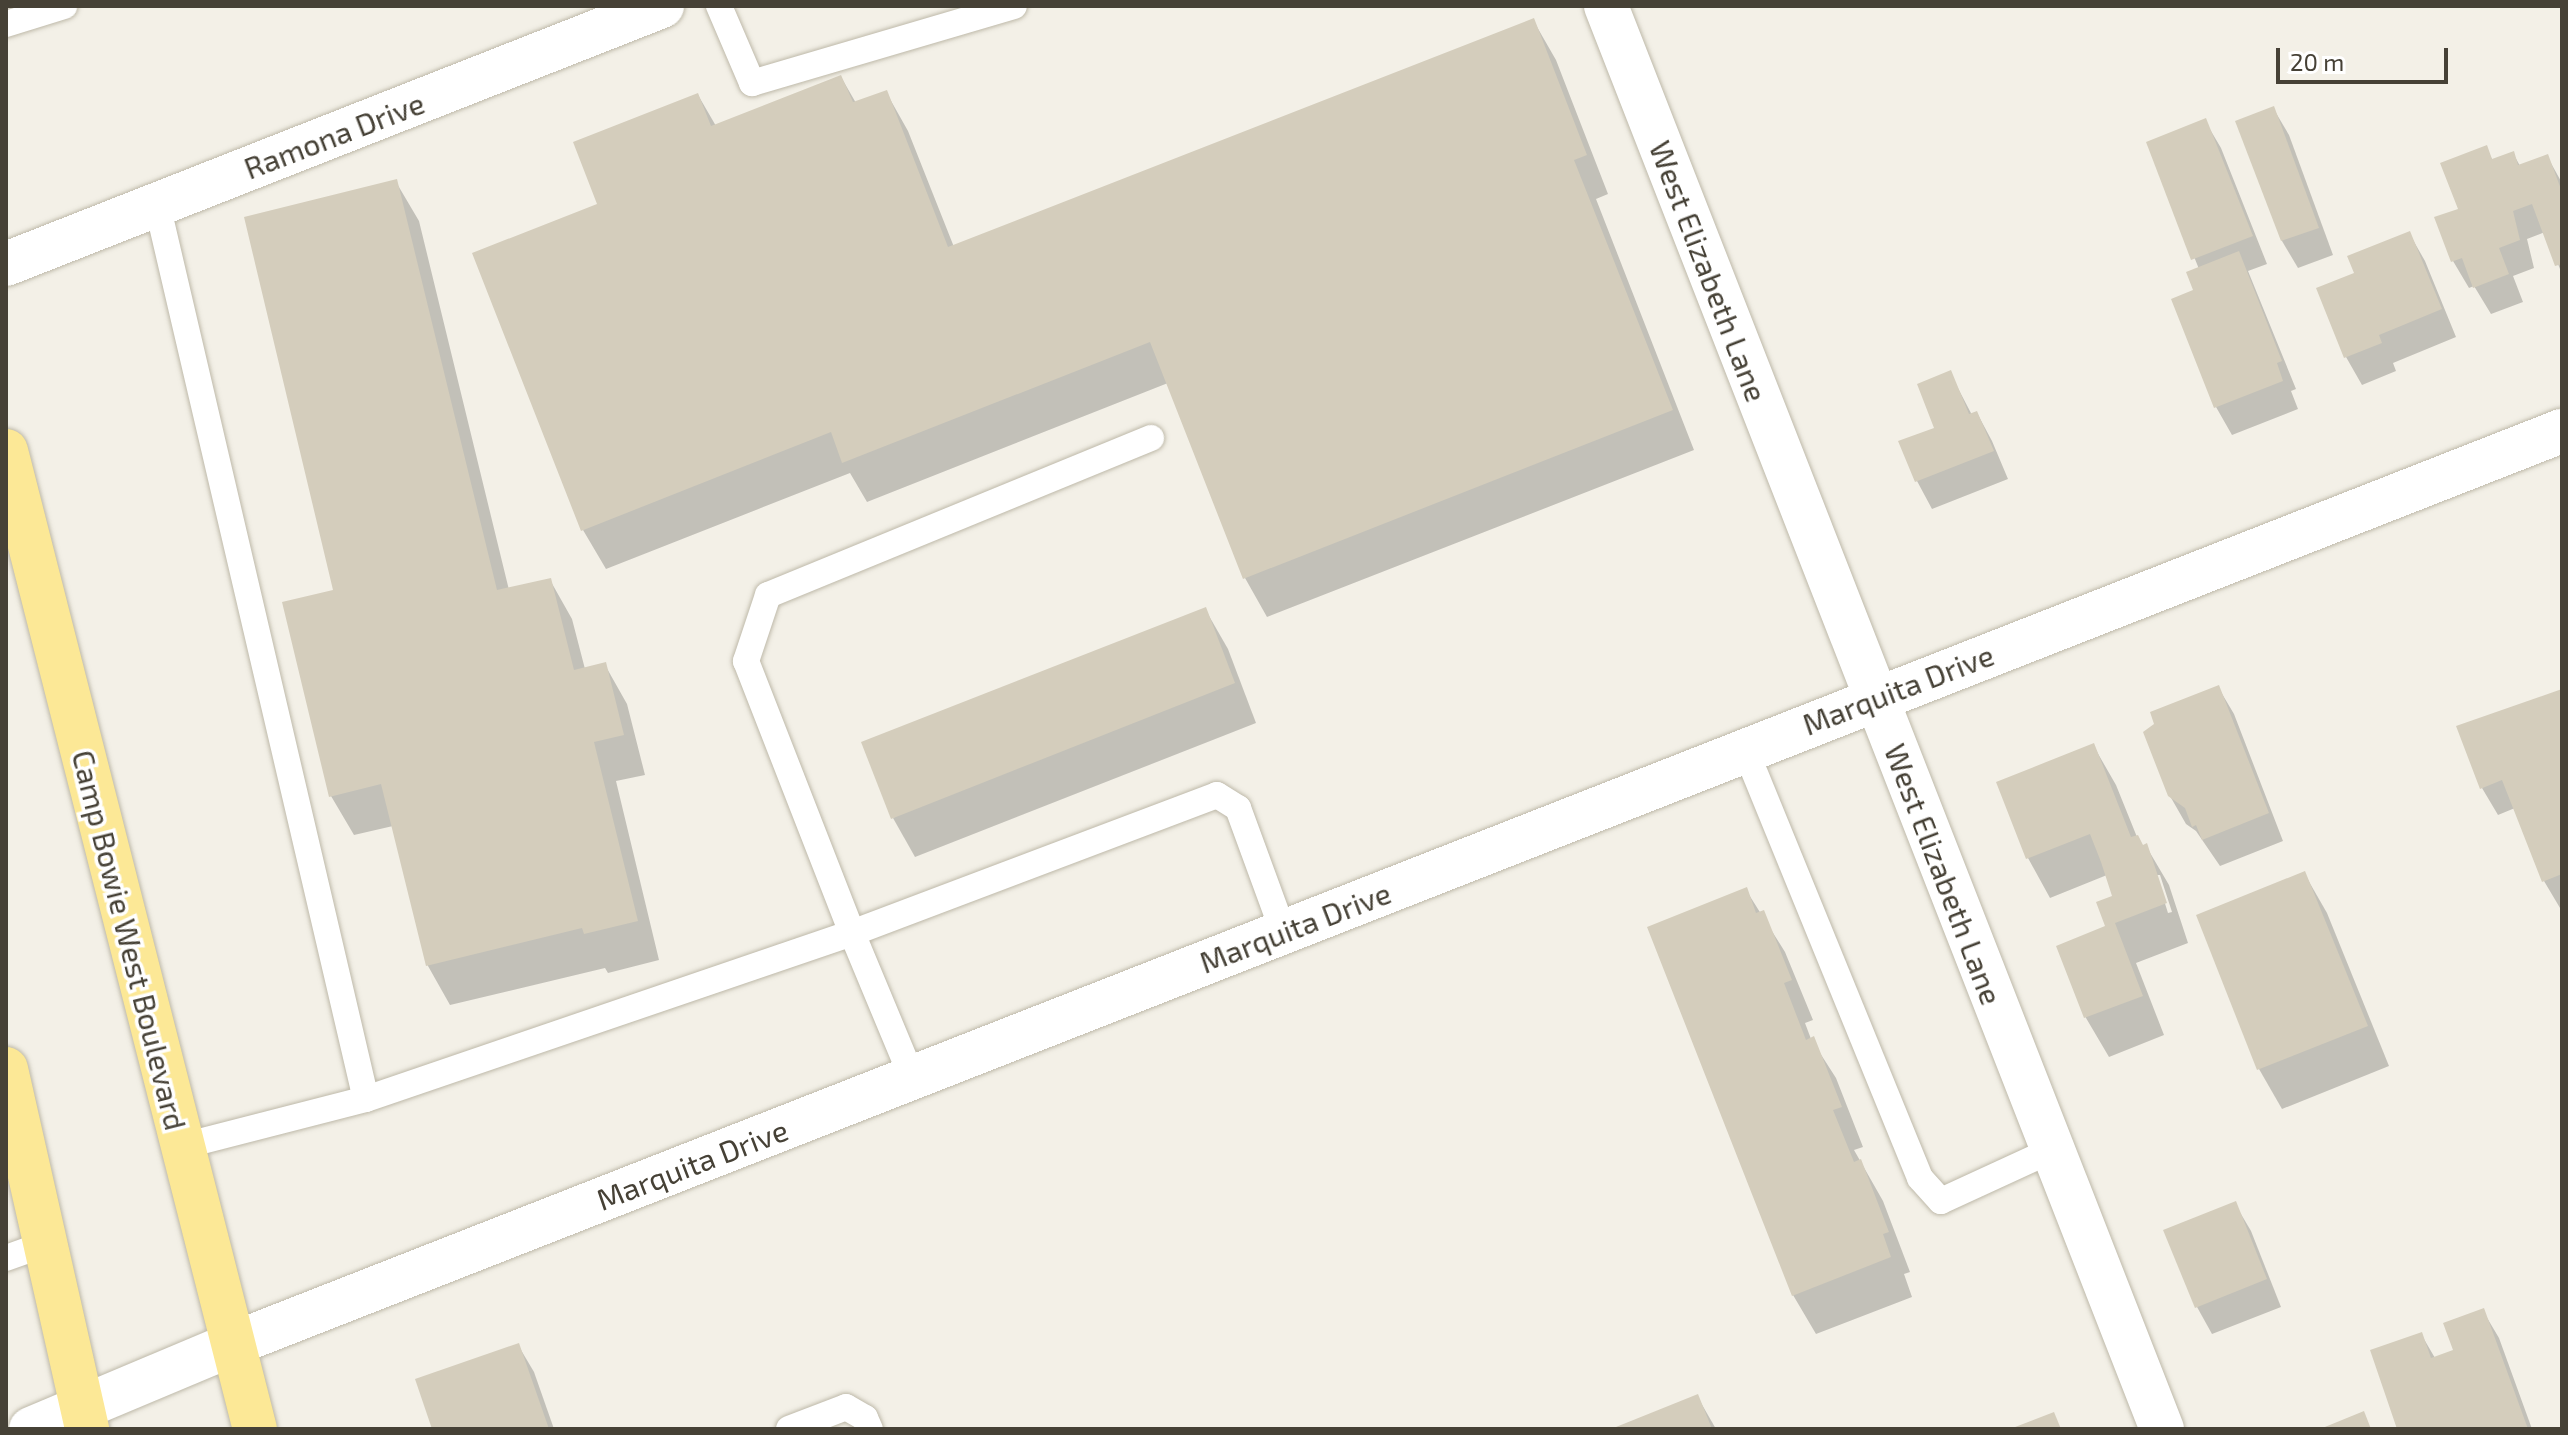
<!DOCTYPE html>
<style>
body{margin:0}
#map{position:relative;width:2568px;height:1435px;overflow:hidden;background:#f3f0e7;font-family:"Exo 2",sans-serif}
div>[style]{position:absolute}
.shadow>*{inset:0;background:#0003}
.building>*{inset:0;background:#d4cdbc}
.roads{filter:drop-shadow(0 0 2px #beb9a9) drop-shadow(0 0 2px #beb9a9)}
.service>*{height:26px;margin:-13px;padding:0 13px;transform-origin:13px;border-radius:13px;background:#fff}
.minor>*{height:44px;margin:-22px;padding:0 22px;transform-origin:22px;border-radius:22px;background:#fff}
.primary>*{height:44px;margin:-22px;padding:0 22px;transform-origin:22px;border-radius:22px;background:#fce896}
span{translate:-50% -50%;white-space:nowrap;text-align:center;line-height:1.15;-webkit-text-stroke:7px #fff;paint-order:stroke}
.street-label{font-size:30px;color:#464136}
.frame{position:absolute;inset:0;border:8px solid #464136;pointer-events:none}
.scale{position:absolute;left:2276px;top:48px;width:172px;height:36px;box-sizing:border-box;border:4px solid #464136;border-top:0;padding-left:10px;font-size:24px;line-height:28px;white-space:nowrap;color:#464136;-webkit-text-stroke:6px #fff;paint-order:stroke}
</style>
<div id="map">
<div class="shadow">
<div style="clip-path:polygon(1533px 20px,1556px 60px,1608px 194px,1596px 199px,1694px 450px,1267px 617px,1245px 578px,1168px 383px,867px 502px,850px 473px,606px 569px,583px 530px,600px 205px,698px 95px,716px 126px,841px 77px,856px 103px,886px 92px,908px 131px,954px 247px)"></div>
<div style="clip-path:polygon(2273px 108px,2289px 135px,2333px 255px,2298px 268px,2282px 241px)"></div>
<div style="clip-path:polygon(2205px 121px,2221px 148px,2267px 264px,2248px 271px,2296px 389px,2291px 391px,2298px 409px,2232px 435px,2216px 407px,2174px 300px,2196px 291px,2199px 269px,2148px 143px)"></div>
<div style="clip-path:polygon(2486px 148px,2493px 161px,2513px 153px,2520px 166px,2547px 156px,2562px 183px,2562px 274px,2545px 232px,2527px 239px,2534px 268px,2513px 276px,2523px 302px,2491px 314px,2474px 286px,2469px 288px,2453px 261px,2460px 210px)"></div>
<div style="clip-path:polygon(396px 182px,419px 221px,509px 590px,550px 580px,572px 619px,585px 669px,605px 665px,627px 704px,645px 775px,616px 781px,659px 960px,608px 973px,605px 968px,450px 1005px,428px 966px,393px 826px,354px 835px,331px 796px,336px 591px)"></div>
<div style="clip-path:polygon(2409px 233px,2425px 261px,2456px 337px,2393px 363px,2396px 371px,2362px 385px,2346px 357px,2318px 289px,2356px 274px)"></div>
<div style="clip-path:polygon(1950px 373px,1972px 415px,1977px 413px,1992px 441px,2008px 479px,1932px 509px,1917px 481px,1936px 429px)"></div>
<div style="clip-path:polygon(1205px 609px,1228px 649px,1256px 723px,915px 857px,893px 818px)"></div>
<div style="clip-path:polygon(2218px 687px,2234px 714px,2283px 841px,2220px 866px,2196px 831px,2186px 824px,2170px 796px)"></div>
<div style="clip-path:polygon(2562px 691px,2562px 907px,2560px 908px,2544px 881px,2515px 808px,2498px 815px,2482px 788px)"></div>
<div style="clip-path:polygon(evenodd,2093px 745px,2116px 785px,2137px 837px,2143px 847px,2146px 846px,2169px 885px,2188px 943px,2136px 963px,2164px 1035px,2109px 1057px,2086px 1018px,2058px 947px,2108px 927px,2114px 897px,2107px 875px,2050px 898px,2028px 858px,1998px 783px,2093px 745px,2156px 875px,2160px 875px,2172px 912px,2168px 913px,2156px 875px)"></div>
<div style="clip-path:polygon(2304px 873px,2327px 913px,2389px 1066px,2282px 1109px,2259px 1069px,2198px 916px)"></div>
<div style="clip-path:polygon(1746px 890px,1785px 952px,1813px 1020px,1805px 1023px,1811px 1039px,1836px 1078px,1863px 1147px,1854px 1150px,1883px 1201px,1910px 1272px,1904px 1274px,1912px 1297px,1816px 1334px,1793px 1295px)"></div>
<div style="clip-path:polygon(2235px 1204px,2251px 1231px,2281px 1307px,2212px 1334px,2197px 1307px)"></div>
<div style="clip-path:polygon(2483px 1311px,2499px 1338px,2532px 1429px,2400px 1429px,2421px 1334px,2435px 1358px,2455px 1351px)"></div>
<div style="clip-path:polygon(518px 1345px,534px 1372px,554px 1429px,435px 1429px)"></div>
<div style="clip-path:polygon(1697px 1396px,1716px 1429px,1616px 1429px)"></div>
</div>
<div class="building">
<div style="clip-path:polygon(1534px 18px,1587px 155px,1574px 160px,1673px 410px,1243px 579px,1150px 342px,842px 463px,831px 432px,581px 531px,472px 253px,597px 204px,573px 142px,698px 93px,711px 126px,841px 75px,853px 102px,887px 90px,948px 247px)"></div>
<div style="clip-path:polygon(2274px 106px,2319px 228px,2281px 241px,2235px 121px)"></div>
<div style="clip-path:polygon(2206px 118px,2253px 236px,2191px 260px,2146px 142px)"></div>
<div style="clip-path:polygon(2487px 145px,2492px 159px,2514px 151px,2518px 165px,2548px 154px,2562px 192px,2562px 264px,2555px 266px,2532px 204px,2513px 211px,2520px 240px,2499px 248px,2509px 274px,2473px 288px,2462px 258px,2451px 262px,2434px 217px,2458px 209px,2440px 163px)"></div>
<div style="clip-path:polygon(397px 179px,497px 590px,551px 578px,574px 670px,606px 662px,624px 735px,594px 742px,638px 921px,584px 934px,582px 928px,426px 966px,381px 784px,329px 797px,282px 602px,333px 590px,244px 217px)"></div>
<div style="clip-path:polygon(2410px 231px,2442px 309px,2379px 335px,2382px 343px,2344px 358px,2316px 288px,2354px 273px,2347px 256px)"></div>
<div style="clip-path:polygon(2239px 251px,2282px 361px,2277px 363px,2283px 381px,2214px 408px,2171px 299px,2193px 290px,2186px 272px)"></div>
<div style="clip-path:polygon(1951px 370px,1969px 414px,1977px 411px,1994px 451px,1915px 482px,1898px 441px,1934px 428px,1917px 384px)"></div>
<div style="clip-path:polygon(1206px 607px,1235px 683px,891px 819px,861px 742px)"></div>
<div style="clip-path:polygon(2219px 685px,2269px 813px,2202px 840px,2196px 825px,2192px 827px,2185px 808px,2168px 796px,2143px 732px,2154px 724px,2150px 712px)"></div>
<div style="clip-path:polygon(2562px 689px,2562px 874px,2542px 882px,2502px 780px,2480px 789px,2456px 726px)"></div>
<div style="clip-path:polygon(2094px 743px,2131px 837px,2138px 835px,2143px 845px,2147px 843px,2167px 903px,2115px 923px,2143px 996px,2084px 1018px,2056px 946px,2105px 926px,2096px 902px,2112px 896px,2101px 862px,2090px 834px,2026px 859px,1996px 782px)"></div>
<div style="clip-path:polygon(2305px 871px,2368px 1026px,2257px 1070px,2196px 915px)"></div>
<div style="clip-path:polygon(1747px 887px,1756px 913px,1764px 910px,1792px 980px,1784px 983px,1806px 1040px,1814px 1036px,1842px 1107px,1833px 1110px,1854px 1162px,1861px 1159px,1889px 1232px,1883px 1234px,1891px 1257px,1792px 1296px,1647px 927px)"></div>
<div style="clip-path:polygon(2236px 1201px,2267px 1279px,2195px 1308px,2163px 1230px)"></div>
<div style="clip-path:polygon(2484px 1308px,2528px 1429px,2397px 1429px,2370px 1350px,2422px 1332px,2431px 1358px,2453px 1350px,2443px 1323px)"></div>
<div style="clip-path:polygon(519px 1343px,549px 1429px,432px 1429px,415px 1379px)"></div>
<div style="clip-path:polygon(1698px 1394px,1712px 1429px,1611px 1429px)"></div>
<div style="clip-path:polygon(2364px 1411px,2371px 1429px,2320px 1429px)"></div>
<div style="clip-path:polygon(2054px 1412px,2061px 1429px,2010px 1429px)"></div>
</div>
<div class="roads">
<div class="service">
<div style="left:719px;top:6px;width:84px;rotate:66.8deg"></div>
<div style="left:752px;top:83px;width:273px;rotate:-16.4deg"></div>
<div style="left:6px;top:24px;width:61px;rotate:-17.2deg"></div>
<div style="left:157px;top:204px;width:919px;rotate:76.86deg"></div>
<div style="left:366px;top:1099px;width:189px;rotate:165.6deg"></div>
<div style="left:1151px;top:438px;width:414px;rotate:157.7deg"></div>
<div style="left:768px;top:595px;width:70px;rotate:108.4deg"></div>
<div style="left:746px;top:661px;width:292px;rotate:68.7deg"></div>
<div style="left:852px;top:933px;width:390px;rotate:-20.7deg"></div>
<div style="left:1217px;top:795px;width:25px;rotate:32deg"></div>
<div style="left:1238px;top:808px;width:131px;rotate:69.9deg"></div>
<div style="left:1745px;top:749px;width:463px;rotate:67.8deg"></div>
<div style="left:1920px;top:1178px;width:31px;rotate:48deg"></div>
<div style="left:1941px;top:1201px;width:122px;rotate:-24.7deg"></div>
<div style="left:366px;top:1099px;width:514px;rotate:-18.86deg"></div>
<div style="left:852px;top:933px;width:156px;rotate:67.4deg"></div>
<div style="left:6px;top:1258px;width:41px;rotate:-19.7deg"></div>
<div style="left:789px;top:1429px;width:61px;rotate:-21.1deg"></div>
<div style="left:846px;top:1407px;width:22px;rotate:30deg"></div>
<div style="left:865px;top:1418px;width:12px;rotate:66deg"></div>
</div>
<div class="minor">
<div style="left:1606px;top:6px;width:1528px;rotate:68.66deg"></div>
<div style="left:6px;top:264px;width:705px;rotate:-21.47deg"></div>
<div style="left:31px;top:1429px;width:219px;rotate:-22.8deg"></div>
<div style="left:233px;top:1344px;width:2502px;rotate:-21.41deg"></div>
</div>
<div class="primary">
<div style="left:6px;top:451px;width:1009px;rotate:75.72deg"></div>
<div style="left:6px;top:1069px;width:369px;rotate:77.3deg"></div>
</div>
</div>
<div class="street-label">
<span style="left:334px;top:135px;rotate:-21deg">Ramona Drive</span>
<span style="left:1709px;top:271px;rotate:69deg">West Elizabeth Lane</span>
<span style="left:1898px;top:689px;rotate:-21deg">Marquita Drive</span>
<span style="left:1944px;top:874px;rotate:69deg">West Elizabeth Lane</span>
<span style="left:1295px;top:927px;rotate:-21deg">Marquita Drive</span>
<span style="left:130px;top:940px;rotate:76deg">Camp Bowie West Boulevard</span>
<span style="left:692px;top:1164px;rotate:-21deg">Marquita Drive</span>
</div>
<div class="frame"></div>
<div class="scale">20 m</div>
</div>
